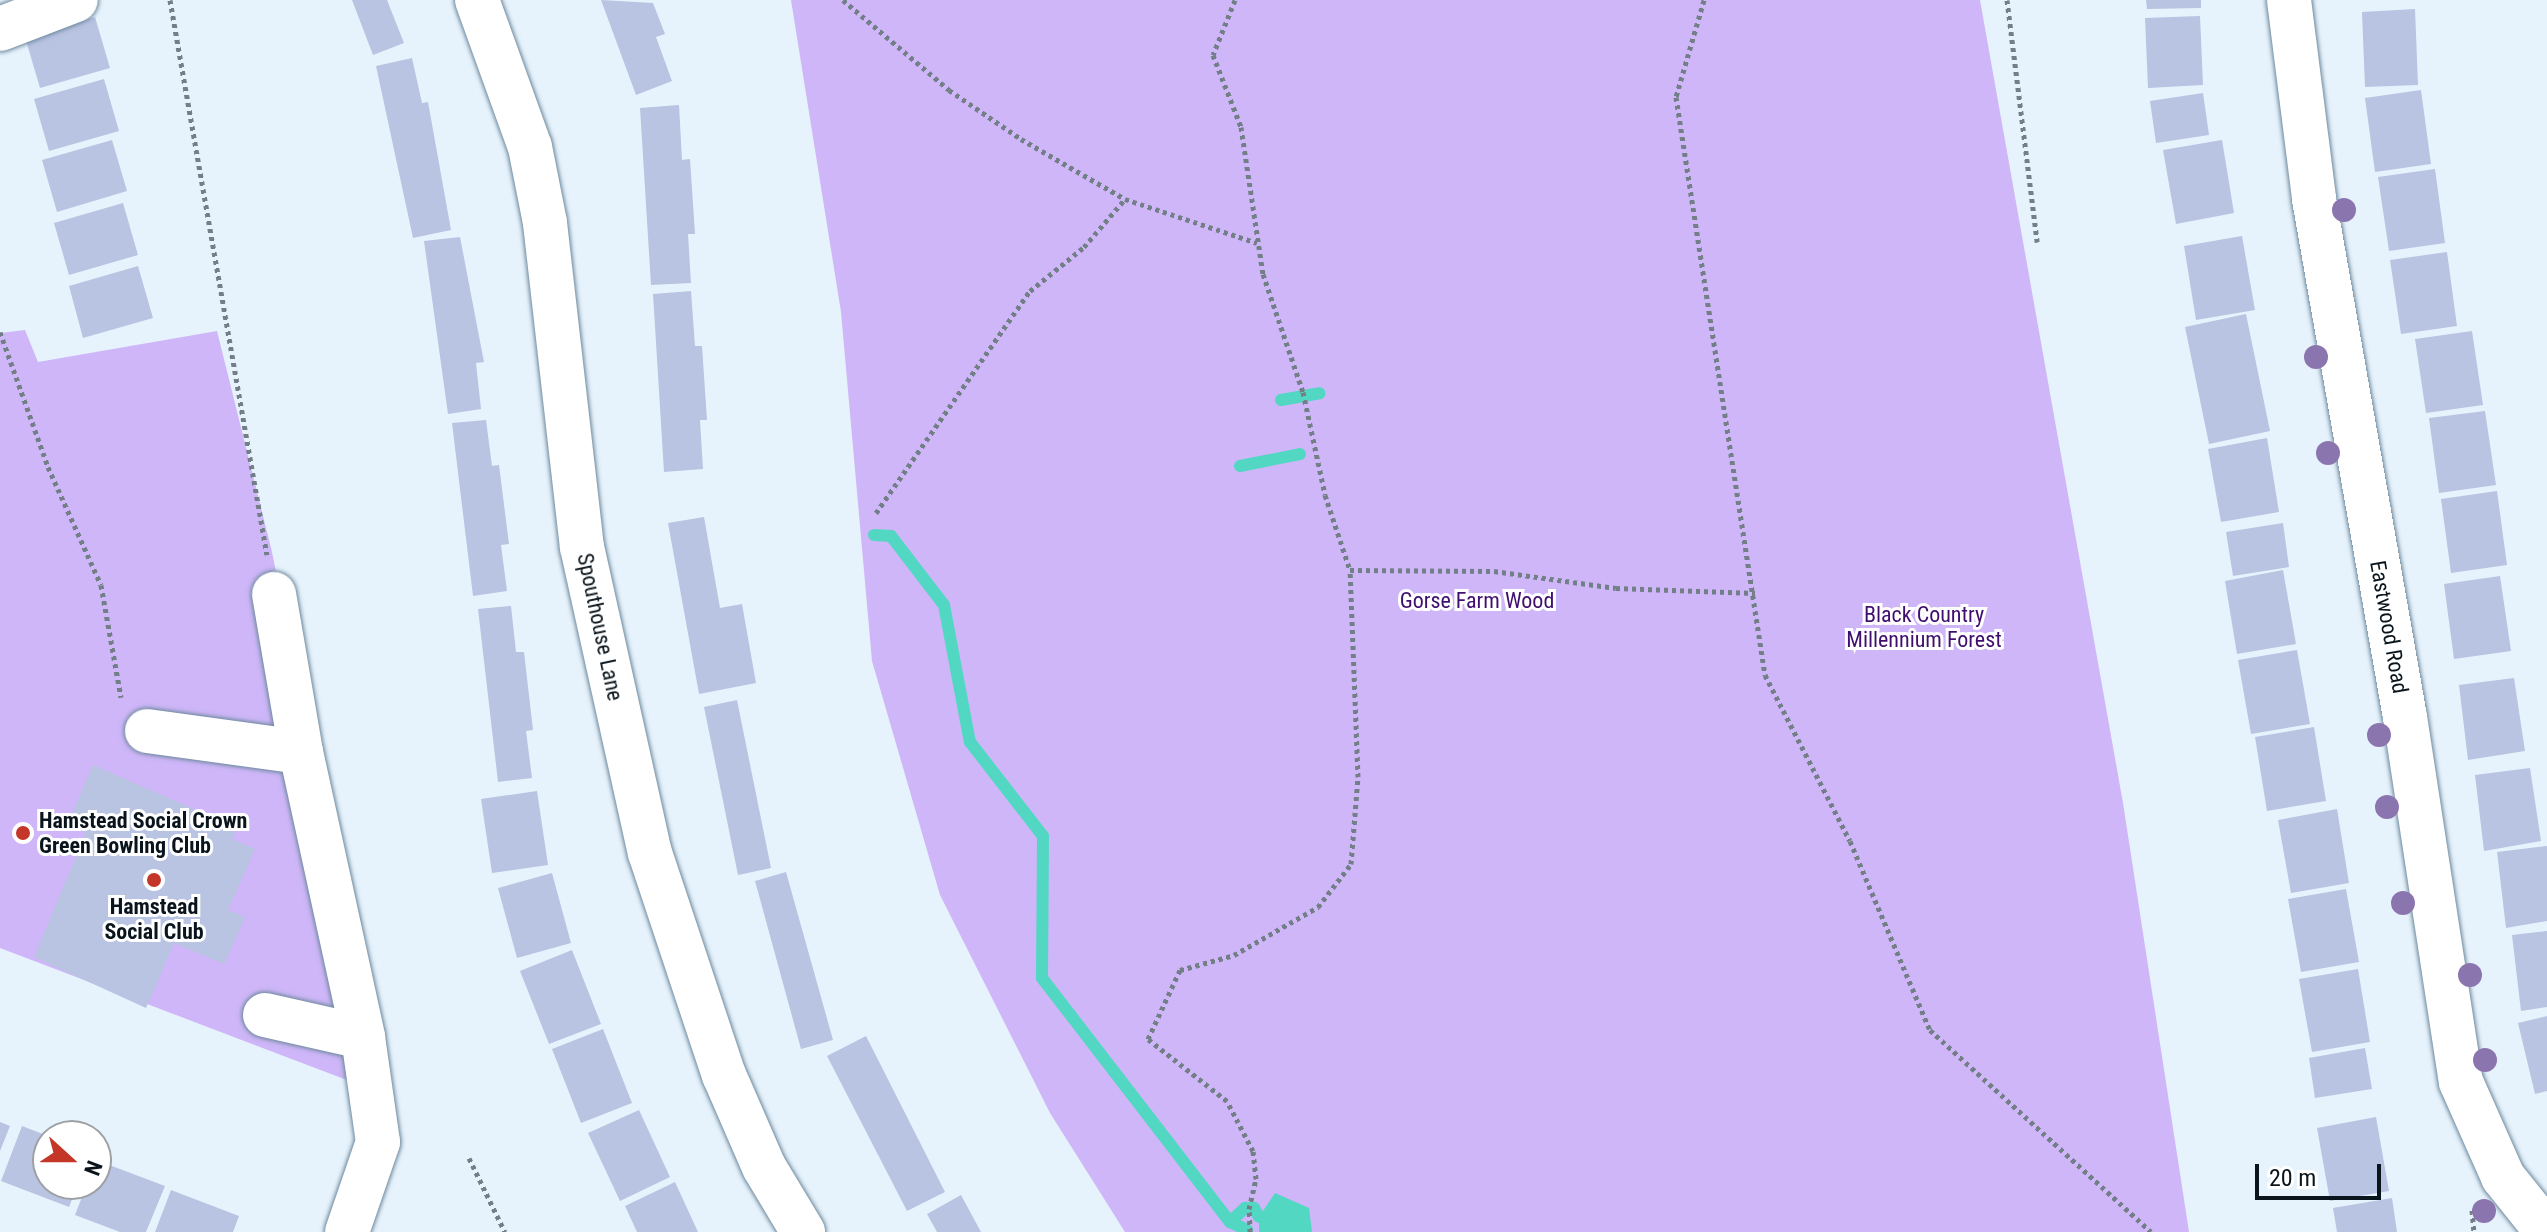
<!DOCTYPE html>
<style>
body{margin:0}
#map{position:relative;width:2547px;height:1232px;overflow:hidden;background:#e7f3fc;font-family:"Roboto Condensed",sans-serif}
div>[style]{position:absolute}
.green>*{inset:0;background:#ceb6f8}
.water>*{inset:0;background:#52d7c3}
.stream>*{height:12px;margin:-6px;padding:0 6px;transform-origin:6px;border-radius:6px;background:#52d7c3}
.building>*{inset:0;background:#b9c3e2}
.path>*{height:5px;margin-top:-2.5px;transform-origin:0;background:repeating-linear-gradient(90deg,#737f87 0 4px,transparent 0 8px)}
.roads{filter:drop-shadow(0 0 2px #6d899e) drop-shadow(0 0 2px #6d899e)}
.minor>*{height:44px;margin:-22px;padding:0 22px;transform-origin:22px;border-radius:22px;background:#fff}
.trees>*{width:24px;height:24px;margin:-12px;border-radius:50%;background:#8b75ae}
.dots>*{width:22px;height:22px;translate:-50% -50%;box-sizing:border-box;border:4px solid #fff;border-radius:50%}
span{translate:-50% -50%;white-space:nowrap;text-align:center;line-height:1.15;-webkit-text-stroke:6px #fff;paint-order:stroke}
.park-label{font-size:22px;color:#3f0e6e}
.street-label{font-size:22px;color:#09141c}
.poi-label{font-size:22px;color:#09141c;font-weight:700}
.left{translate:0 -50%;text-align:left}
.north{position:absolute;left:32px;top:1120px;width:80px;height:80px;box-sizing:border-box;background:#fff;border:2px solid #9da1a4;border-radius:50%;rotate:111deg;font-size:22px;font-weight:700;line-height:32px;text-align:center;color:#09141c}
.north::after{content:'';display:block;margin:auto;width:28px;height:36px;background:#c33628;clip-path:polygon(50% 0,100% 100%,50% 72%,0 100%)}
.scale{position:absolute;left:2255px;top:1164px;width:126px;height:36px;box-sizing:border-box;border:4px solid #09141c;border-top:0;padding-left:10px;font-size:24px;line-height:28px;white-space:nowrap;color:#09141c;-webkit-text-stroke:6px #fff;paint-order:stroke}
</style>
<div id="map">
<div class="green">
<div style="clip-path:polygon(791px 0,1980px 0,2123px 803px,2189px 1232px,1125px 1232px,1050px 1113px,940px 895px,872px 661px,841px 312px)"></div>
<div style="clip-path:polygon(25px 330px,38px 362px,217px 331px,272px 552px,381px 1093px,0 948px,0 333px)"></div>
</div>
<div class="water">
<div style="clip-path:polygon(1275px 1193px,1309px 1208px,1312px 1232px,1259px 1232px,1259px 1217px)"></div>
</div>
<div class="stream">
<div style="left:1281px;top:400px;width:39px;rotate:-10deg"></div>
<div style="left:1240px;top:466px;width:61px;rotate:-11.3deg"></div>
<div style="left:874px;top:535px;width:17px;rotate:3deg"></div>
<div style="left:891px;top:536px;width:87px;rotate:52.5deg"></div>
<div style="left:944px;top:605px;width:139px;rotate:79.3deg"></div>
<div style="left:970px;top:742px;width:119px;rotate:52.2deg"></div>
<div style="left:1043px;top:836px;width:142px;rotate:90.4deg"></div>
<div style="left:1042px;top:978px;width:308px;rotate:52.4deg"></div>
<div style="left:1230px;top:1222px;width:19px;rotate:25deg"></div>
<div style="left:1230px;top:1222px;width:21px;rotate:-43deg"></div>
<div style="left:1245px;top:1208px;width:9px"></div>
<div style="left:1254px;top:1208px;width:10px;rotate:61deg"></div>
</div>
<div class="building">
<div style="clip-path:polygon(352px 0,387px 0,404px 43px,373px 55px)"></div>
<div style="clip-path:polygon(601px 0,653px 3px,665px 34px,656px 37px,672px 81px,636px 95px)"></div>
<div style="clip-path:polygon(2146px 0,2201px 0,2201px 8px,2147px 9px)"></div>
<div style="clip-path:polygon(2415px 9px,2418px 85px,2365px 87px,2362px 12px)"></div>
<div style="clip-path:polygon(2200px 16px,2203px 85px,2148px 88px,2145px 18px)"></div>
<div style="clip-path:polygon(95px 17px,110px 68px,40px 88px,25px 37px)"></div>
<div style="clip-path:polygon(412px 58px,422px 103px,428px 102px,451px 230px,413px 238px,376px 66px)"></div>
<div style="clip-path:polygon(104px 79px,119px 131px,49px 151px,34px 99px)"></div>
<div style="clip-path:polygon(2421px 90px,2431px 164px,2375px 172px,2365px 98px)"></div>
<div style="clip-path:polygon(2203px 93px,2209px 135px,2156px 143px,2150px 101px)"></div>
<div style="clip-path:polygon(679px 105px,682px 160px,690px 159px,695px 234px,688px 234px,691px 283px,651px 285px,640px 108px)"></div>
<div style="clip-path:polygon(112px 140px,127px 191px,57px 212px,42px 160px)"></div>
<div style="clip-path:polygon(2222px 140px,2234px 213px,2176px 224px,2163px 150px)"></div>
<div style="clip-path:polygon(2435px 169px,2445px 243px,2389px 251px,2378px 177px)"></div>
<div style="clip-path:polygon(123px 203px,138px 255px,69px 275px,54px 223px)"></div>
<div style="clip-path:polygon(2242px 236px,2255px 310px,2196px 320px,2184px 246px)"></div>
<div style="clip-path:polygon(460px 237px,484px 362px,476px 363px,481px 409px,448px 414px,424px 241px)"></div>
<div style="clip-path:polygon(2447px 252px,2457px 326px,2401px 334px,2390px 260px)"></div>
<div style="clip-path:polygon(138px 266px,153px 318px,83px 338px,69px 286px)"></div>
<div style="clip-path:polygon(691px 291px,695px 346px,702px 346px,707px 420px,700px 420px,703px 469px,664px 472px,653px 294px)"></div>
<div style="clip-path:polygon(2246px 314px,2270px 431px,2209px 444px,2185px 327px)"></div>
<div style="clip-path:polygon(2472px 331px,2483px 405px,2426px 413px,2415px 339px)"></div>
<div style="clip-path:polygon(2485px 411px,2496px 485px,2439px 493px,2429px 418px)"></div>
<div style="clip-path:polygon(486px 420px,492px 466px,499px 465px,509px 544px,501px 545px,507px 591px,473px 596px,452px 423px)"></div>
<div style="clip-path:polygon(2267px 438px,2279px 512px,2221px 522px,2208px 449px)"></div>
<div style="clip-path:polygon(2497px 491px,2507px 565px,2451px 573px,2441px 499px)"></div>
<div style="clip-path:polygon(704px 517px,720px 608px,742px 604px,756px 683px,699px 694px,668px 523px)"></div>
<div style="clip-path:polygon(2283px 523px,2289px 567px,2233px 576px,2226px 532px)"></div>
<div style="clip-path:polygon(2283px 570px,2296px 644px,2237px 654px,2225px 581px)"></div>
<div style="clip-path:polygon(2500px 576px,2511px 651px,2454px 659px,2444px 584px)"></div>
<div style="clip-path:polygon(511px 606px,516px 652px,524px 652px,533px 730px,526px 731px,532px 778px,498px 782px,478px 609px)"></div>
<div style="clip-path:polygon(2297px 650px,2310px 724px,2251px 734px,2238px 660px)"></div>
<div style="clip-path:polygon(2514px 678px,2525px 751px,2468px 760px,2459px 685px)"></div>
<div style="clip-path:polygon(737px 700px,771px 868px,738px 875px,704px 707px)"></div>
<div style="clip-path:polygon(2314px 727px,2326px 801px,2267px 811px,2255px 737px)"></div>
<div style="clip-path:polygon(93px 765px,237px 828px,232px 839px,255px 849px,228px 910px,245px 917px,224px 964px,174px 943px,146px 1008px,34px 957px,86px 833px,67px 825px)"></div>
<div style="clip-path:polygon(2530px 768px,2541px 841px,2484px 851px,2475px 775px)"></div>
<div style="clip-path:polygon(537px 791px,548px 865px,492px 873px,481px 799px)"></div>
<div style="clip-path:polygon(2337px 809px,2349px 883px,2291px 893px,2278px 820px)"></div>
<div style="clip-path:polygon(2547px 846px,2547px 921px,2506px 928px,2497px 852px)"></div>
<div style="clip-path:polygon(786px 872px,833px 1040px,801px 1049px,755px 881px)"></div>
<div style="clip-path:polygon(552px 873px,571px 943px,517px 958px,498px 888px)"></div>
<div style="clip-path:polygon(2346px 889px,2359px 962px,2301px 972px,2288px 899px)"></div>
<div style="clip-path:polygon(2547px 931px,2547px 1007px,2521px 1011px,2512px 935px)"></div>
<div style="clip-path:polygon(572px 950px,601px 1024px,549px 1044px,520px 971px)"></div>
<div style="clip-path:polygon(2358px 969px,2370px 1042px,2312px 1052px,2299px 979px)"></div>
<div style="clip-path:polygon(2547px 1016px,2547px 1091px,2535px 1094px,2518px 1023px)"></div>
<div style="clip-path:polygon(603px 1029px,632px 1103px,581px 1123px,552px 1049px)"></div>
<div style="clip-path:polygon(866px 1036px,945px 1192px,907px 1211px,827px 1056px)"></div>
<div style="clip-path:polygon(2365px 1048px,2372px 1089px,2315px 1098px,2309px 1058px)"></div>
<div style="clip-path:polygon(639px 1110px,670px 1177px,620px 1201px,588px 1133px)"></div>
<div style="clip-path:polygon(2376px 1117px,2389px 1191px,2330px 1201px,2317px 1128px)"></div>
<div style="clip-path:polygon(0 1122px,10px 1126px,0 1151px)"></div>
<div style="clip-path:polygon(22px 1126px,48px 1136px,48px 1184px,78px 1184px,69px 1207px,1px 1181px)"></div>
<div style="clip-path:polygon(96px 1160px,165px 1186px,146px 1232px,120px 1232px,75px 1215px,87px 1184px,96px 1184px)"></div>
<div style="clip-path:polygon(675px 1182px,698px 1232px,637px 1232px,625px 1206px)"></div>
<div style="clip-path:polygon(171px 1190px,239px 1216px,233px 1232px,155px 1232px)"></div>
<div style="clip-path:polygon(961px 1195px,981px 1232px,937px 1232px,927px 1214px)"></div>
<div style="clip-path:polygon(2392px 1198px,2397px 1232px,2337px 1232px,2333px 1208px)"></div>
</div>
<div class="path">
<div style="left:170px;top:0;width:563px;rotate:80.09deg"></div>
<div style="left:843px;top:0;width:139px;rotate:40.3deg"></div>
<div style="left:949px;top:90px;width:87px;rotate:34.2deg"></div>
<div style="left:1021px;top:139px;width:120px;rotate:30deg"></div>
<div style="left:1125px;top:199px;width:139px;rotate:18.4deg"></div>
<div style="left:1235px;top:0;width:59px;rotate:111.8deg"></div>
<div style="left:1213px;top:55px;width:77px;rotate:68.7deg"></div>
<div style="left:1241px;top:127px;width:149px;rotate:81.5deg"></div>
<div style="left:1263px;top:274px;width:125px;rotate:71.3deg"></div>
<div style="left:1303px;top:392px;width:105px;rotate:77.9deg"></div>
<div style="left:1325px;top:495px;width:79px;rotate:71.6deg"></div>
<div style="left:1350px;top:570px;width:144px;rotate:0.4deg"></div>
<div style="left:1494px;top:571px;width:123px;rotate:7.9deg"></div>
<div style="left:1616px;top:588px;width:139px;rotate:2.1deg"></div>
<div style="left:1704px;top:0;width:101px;rotate:106.1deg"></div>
<div style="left:1676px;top:97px;width:585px;rotate:81.25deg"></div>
<div style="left:1765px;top:675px;width:186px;rotate:62.9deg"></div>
<div style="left:1850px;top:841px;width:205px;rotate:67.1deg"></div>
<div style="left:1930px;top:1030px;width:299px;rotate:42.4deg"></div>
<div style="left:2007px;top:0;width:244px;rotate:82.9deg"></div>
<div style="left:0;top:332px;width:143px;rotate:70.4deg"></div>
<div style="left:48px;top:467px;width:129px;rotate:65.8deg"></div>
<div style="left:101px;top:585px;width:114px;rotate:79.9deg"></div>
<div style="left:876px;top:513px;width:270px;rotate:-55.3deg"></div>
<div style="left:1030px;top:291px;width:70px;rotate:-39.2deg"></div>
<div style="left:1084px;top:247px;width:63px;rotate:-49.5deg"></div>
<div style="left:469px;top:1158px;width:82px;rotate:64.1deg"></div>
<div style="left:2472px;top:1210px;width:22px;rotate:85deg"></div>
<div style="left:1250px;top:1232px;width:23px;rotate:-92deg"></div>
<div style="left:1249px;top:1209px;width:31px;rotate:-77deg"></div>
<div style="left:1256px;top:1179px;width:28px;rotate:-96deg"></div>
<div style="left:1253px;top:1151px;width:56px;rotate:-117.5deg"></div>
<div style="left:1227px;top:1101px;width:100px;rotate:-141.9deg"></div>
<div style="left:1148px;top:1039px;width:76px;rotate:-65.1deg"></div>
<div style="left:1180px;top:970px;width:56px;rotate:-15.5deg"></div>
<div style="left:1234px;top:955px;width:97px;rotate:-29.7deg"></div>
<div style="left:1318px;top:907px;width:54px;rotate:-52.5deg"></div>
<div style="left:1351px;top:864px;width:87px;rotate:-85.4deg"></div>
<div style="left:1358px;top:777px;width:207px;rotate:-92.2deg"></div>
</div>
<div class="roads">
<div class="minor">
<div style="left:477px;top:0;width:156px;rotate:70.2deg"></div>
<div style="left:530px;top:147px;width:77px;rotate:78.8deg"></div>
<div style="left:545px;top:223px;width:326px;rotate:83.5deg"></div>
<div style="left:582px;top:547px;width:313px;rotate:77.5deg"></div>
<div style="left:650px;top:853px;width:234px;rotate:71.6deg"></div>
<div style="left:724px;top:1075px;width:100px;rotate:66.5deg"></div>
<div style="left:764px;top:1167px;width:76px;rotate:59deg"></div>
<div style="left:2289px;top:0;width:201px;rotate:82.8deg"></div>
<div style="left:2314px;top:199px;width:526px;rotate:80.04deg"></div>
<div style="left:2405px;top:717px;width:369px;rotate:81.3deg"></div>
<div style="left:2461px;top:1082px;width:104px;rotate:66.1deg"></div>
<div style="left:2503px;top:1177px;width:70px;rotate:51.3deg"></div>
<div style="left:0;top:29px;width:81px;rotate:-20.9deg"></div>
<div style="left:274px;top:594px;width:160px;rotate:80.3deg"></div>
<div style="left:301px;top:752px;width:292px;rotate:77.7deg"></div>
<div style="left:363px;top:1037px;width:106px;rotate:81.9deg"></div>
<div style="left:378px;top:1142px;width:95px;rotate:109deg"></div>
<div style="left:147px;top:731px;width:155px;rotate:7.8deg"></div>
<div style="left:265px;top:1015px;width:100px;rotate:12.7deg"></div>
</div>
</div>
<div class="trees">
<div style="left:2344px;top:210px"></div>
<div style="left:2316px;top:357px"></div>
<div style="left:2328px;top:453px"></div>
<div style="left:2379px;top:735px"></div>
<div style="left:2387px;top:807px"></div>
<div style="left:2403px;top:903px"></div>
<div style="left:2470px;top:975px"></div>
<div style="left:2485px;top:1060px"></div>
<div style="left:2484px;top:1211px"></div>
</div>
<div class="dots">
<div style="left:23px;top:833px;background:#c33628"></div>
<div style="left:154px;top:880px;background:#c33628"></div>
</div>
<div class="park-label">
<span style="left:1477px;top:601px">Gorse Farm Wood</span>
<span style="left:1924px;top:627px">Black Country<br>Millennium Forest</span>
</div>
<div class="street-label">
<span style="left:600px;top:627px;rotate:78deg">Spouthouse Lane</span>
<span style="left:2389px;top:627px;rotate:80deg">Eastwood Road</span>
</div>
<div class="poi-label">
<span class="left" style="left:39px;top:833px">Hamstead Social Crown<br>Green Bowling Club</span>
<span style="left:154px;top:919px">Hamstead<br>Social Club</span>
</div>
<div class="north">N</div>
<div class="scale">20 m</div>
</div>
